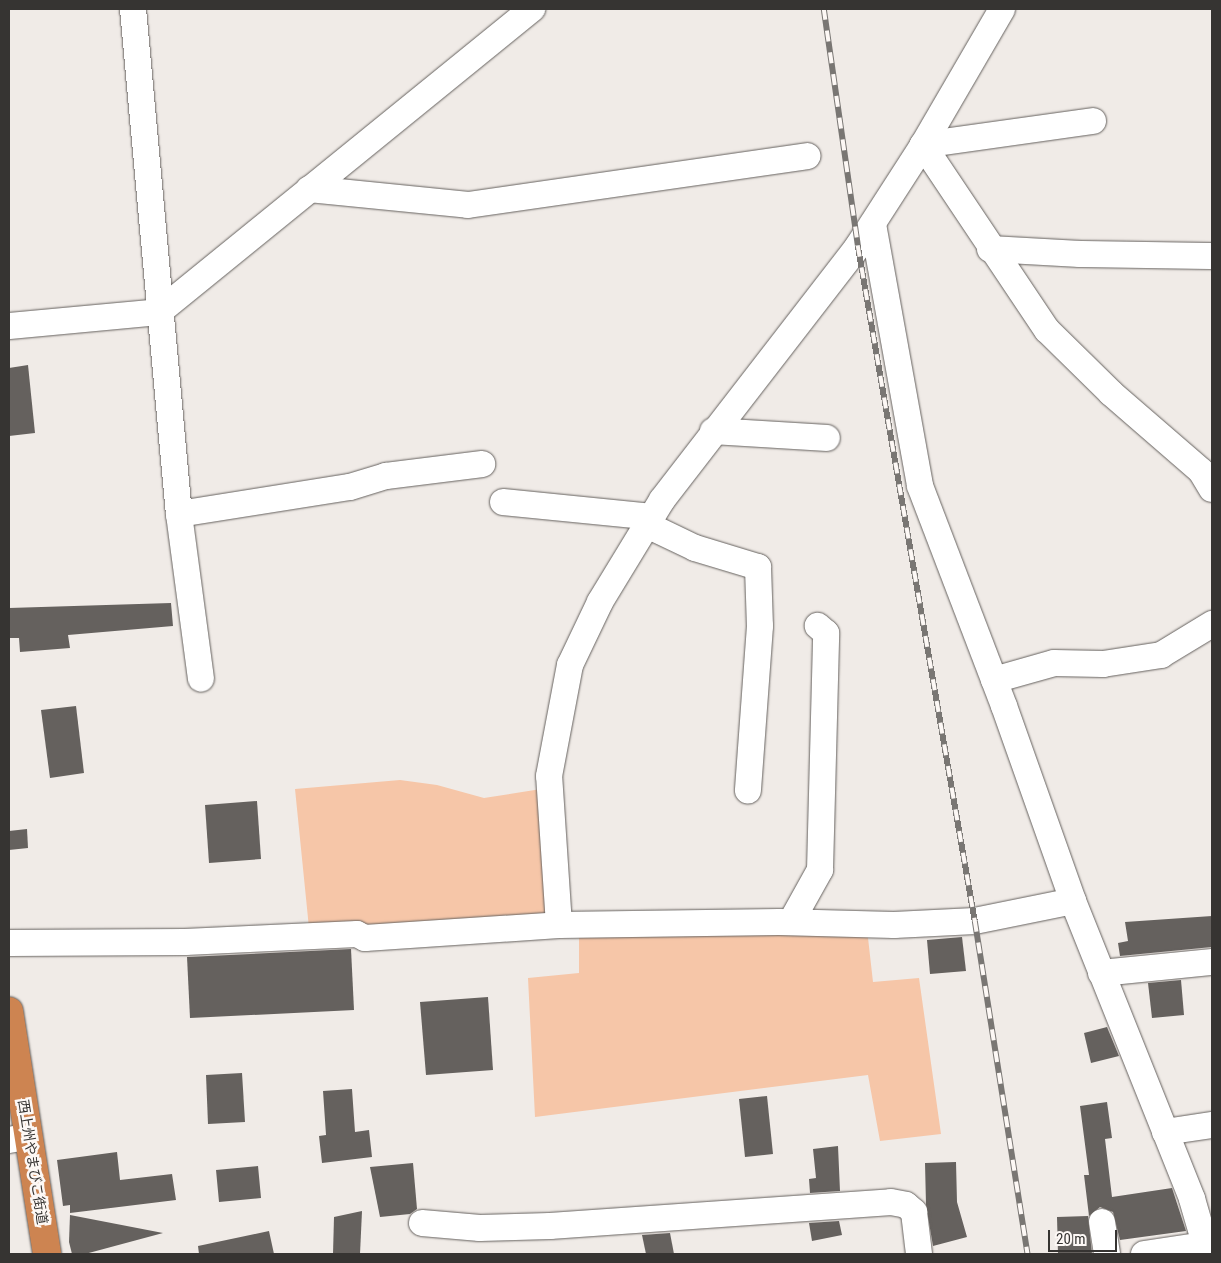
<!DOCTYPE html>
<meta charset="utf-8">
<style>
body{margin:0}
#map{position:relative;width:1221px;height:1263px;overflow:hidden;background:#f0ebe7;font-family:"Roboto Condensed","Noto Sans JP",sans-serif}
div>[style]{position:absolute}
.green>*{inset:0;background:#f6c6a8}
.building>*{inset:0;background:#65615e}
.roads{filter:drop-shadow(0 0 1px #65615e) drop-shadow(0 0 1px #65615e)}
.minor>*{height:26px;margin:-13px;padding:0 13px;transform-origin:13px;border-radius:13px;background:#fff}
.highway>*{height:28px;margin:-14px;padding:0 14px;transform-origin:14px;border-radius:14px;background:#cd8451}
.rail>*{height:5.5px;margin-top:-2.75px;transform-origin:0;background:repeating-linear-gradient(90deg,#fdf8f5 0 11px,#797673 0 22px);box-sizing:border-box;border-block:1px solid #797673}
span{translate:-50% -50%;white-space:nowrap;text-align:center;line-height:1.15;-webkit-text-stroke:5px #fdf8f5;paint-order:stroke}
.street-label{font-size:14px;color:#363432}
.frame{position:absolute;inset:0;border:10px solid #363432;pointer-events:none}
.scale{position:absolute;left:1048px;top:1230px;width:69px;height:22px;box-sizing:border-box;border:2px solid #363432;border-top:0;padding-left:6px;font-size:15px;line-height:18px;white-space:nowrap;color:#363432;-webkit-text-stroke:4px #fdf8f5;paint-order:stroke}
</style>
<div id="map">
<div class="green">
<div style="clip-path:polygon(400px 780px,437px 785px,484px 798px,541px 789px,548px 916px,309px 928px,295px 789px)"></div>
<div style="clip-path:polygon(867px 929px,873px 982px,919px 978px,941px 1134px,880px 1141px,868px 1075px,535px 1117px,528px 978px,579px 973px,579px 935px)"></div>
</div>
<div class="building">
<div style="clip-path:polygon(28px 365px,35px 433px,9px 436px,9px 368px)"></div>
<div style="clip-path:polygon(171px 603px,173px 626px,68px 635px,70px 648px,20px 652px,19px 638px,9px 638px,9px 608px)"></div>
<div style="clip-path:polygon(76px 706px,84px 773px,50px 778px,41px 710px)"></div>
<div style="clip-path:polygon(257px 801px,261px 859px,209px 863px,205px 805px)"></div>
<div style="clip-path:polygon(27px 829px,28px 848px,9px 850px,9px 831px)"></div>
<div style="clip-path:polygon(1212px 916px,1212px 947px,1120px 956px,1118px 943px,1128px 941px,1125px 922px)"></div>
<div style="clip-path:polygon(962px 937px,966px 971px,930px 974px,927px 940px)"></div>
<div style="clip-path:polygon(351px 949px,354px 1010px,190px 1018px,187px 957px)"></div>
<div style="clip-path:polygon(1181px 980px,1184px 1015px,1152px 1018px,1148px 983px)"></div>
<div style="clip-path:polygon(488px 997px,493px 1070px,426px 1075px,420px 1002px)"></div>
<div style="clip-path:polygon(1107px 1027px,1119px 1056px,1091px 1063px,1084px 1033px)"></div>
<div style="clip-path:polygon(242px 1073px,245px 1122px,208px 1124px,206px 1075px)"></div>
<div style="clip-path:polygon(352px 1089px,355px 1132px,369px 1130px,372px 1157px,322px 1163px,319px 1136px,326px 1135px,323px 1091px)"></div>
<div style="clip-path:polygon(767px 1096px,773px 1154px,745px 1157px,739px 1099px)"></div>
<div style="clip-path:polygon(1107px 1102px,1112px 1138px,1105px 1139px,1112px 1197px,1172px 1188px,1186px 1231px,1120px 1240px,1113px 1212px,1100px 1207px,1089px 1216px,1084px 1175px,1089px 1175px,1080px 1106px)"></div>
<div style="clip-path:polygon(838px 1146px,840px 1191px,810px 1193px,809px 1179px,816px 1178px,813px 1149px)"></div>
<div style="clip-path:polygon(117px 1152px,120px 1180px,172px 1174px,176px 1200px,70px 1213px,70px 1205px,63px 1206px,57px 1160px)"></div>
<div style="clip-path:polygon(956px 1162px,957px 1202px,967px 1237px,933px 1246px,926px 1205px,925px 1163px)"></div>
<div style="clip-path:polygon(413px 1163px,417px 1209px,410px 1214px,380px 1217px,370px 1167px)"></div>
<div style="clip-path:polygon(258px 1166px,261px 1198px,219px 1202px,216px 1170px)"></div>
<div style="clip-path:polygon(362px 1211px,360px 1254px,333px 1254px,334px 1217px)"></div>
<div style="clip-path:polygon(70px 1215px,163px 1233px,85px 1254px,72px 1254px,69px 1242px)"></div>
<div style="clip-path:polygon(1088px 1216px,1092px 1254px,1058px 1254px,1057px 1217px)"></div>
<div style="clip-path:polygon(839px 1221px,842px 1235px,812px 1241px,809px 1223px)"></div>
<div style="clip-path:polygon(269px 1231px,274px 1254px,199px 1254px,198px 1246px)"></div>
<div style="clip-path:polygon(670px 1233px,674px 1254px,646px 1254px,642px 1235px)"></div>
</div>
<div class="roads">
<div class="minor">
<div style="left:133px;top:9px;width:507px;rotate:84.8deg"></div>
<div style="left:179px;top:514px;width:166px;rotate:82.4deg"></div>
<div style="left:1093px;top:121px;width:172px;rotate:172deg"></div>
<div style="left:923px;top:145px;width:223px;rotate:56.2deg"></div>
<div style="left:1047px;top:330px;width:90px;rotate:44.5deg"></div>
<div style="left:1111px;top:393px;width:119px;rotate:40.9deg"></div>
<div style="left:1201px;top:471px;width:21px;rotate:59deg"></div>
<div style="left:309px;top:189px;width:160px;rotate:5.7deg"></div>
<div style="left:468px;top:205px;width:343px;rotate:-8.2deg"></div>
<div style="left:873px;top:224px;width:266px;rotate:79.8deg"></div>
<div style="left:920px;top:486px;width:235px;rotate:69.1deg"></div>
<div style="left:1004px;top:706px;width:207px;rotate:70.5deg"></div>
<div style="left:1073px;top:901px;width:321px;rotate:68.2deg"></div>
<div style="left:1192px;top:1199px;width:57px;rotate:73.8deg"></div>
<div style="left:990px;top:249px;width:90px;rotate:3.2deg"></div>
<div style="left:1080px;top:254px;width:132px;rotate:0.9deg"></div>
<div style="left:9px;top:326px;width:151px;rotate:-5.3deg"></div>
<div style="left:159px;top:312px;width:481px;rotate:-39.1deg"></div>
<div style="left:713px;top:431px;width:114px;rotate:3.5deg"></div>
<div style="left:503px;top:502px;width:150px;rotate:5.7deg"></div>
<div style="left:179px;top:514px;width:173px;rotate:-9deg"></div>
<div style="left:350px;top:487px;width:38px;rotate:-17deg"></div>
<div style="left:386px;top:476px;width:97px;rotate:-7.1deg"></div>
<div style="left:647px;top:525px;width:53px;rotate:25.6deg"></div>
<div style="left:695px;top:548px;width:66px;rotate:16.8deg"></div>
<div style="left:758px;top:567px;width:59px;rotate:88.1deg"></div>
<div style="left:760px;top:626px;width:165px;rotate:94.2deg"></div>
<div style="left:994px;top:680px;width:62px;rotate:-15.8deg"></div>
<div style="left:1054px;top:663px;width:49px;rotate:1.2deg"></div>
<div style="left:1103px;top:664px;width:59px;rotate:-8.8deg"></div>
<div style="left:1161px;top:655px;width:60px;rotate:-31.3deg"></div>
<div style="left:791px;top:922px;width:60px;rotate:-60.9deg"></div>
<div style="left:820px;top:870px;width:237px;rotate:-88.5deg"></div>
<div style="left:826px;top:633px;width:11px;rotate:-139deg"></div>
<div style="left:559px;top:925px;width:149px;rotate:-93.8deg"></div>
<div style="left:549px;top:776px;width:113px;rotate:-79.3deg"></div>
<div style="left:570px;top:665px;width:70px;rotate:-64.5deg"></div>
<div style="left:600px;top:602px;width:119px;rotate:-58.7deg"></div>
<div style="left:662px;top:500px;width:321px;rotate:-52.3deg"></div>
<div style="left:858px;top:246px;width:120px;rotate:-57.2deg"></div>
<div style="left:923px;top:145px;width:157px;rotate:-59.8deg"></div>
<div style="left:9px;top:943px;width:176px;rotate:-0.3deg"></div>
<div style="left:185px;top:942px;width:172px;rotate:-2.7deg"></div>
<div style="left:357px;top:934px;width:9px;rotate:27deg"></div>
<div style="left:365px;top:938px;width:194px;rotate:-3.8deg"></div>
<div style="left:559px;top:925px;width:220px;rotate:-0.8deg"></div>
<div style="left:779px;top:922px;width:115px;rotate:1.5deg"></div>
<div style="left:894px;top:925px;width:81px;rotate:-2.8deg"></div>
<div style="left:975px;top:921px;width:100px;rotate:-11.5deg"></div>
<div style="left:1101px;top:973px;width:112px;rotate:-5.7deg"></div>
<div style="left:1165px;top:1132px;width:48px;rotate:-8.5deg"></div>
<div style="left:9px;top:1140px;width:20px;rotate:-11deg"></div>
<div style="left:1102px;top:1222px;width:32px;rotate:81deg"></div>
<div style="left:422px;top:1223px;width:58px;rotate:4.9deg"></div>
<div style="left:480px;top:1228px;width:70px;rotate:-1.6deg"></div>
<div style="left:550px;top:1226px;width:342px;rotate:-4deg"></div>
<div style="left:891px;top:1202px;width:15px;rotate:11deg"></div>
<div style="left:906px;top:1205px;width:11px;rotate:41deg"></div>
<div style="left:914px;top:1212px;width:42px;rotate:83.2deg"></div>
<div style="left:1144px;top:1254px;width:62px;rotate:-8.4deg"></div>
</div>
<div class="highway">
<div style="left:9px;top:1011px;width:246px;rotate:81.1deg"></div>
</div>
</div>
<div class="rail">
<div style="left:824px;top:9px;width:239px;rotate:81.8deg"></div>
<div style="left:858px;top:246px;width:685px;rotate:80.17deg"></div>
<div style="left:975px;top:921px;width:337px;rotate:81deg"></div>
</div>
<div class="street-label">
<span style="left:33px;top:1162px;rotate:81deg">西上州やまびこ街道</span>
</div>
<div class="frame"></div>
<div class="scale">20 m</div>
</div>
